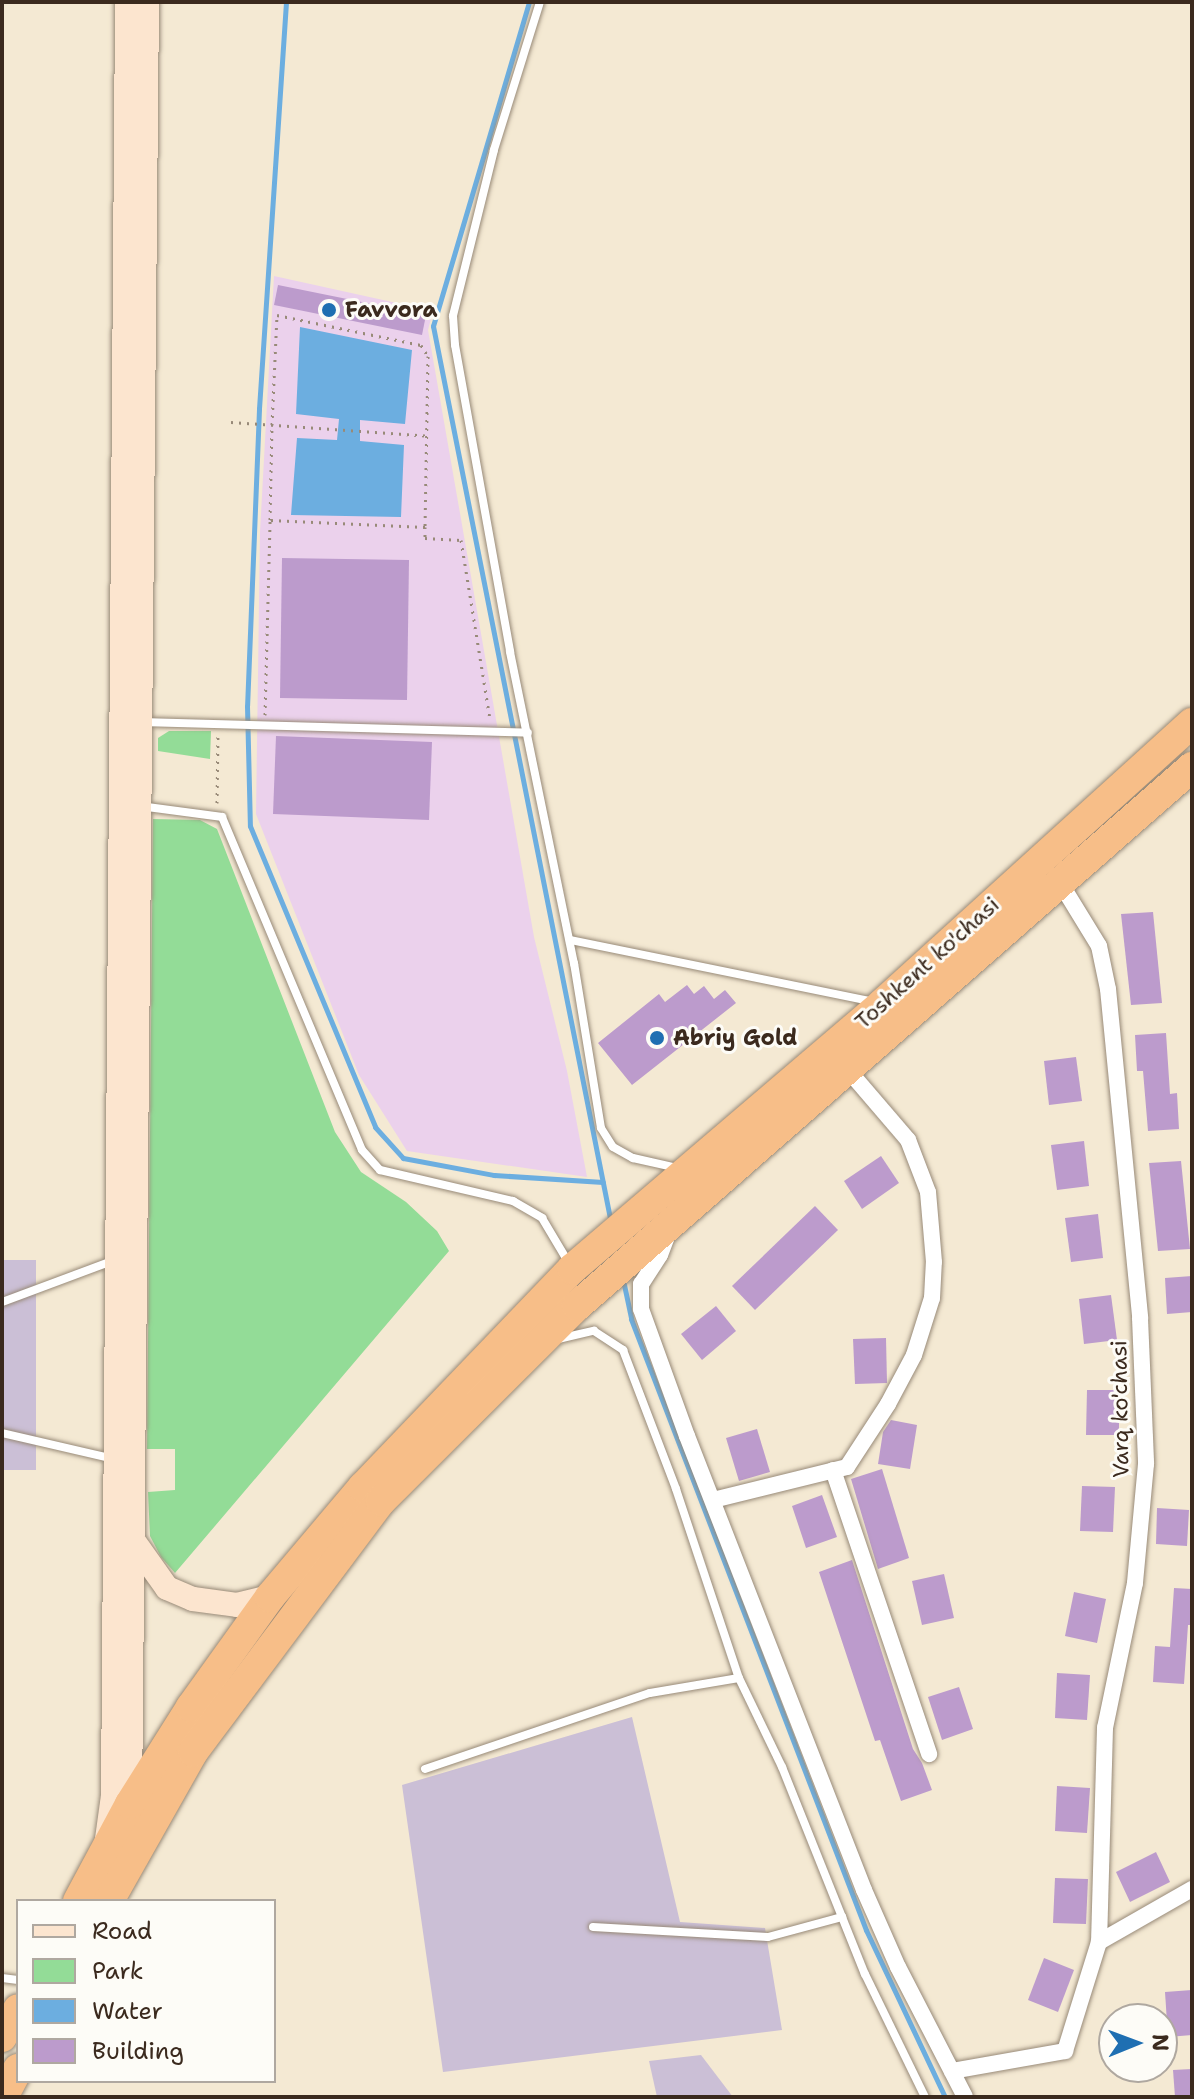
<!DOCTYPE html>
<style>
body{margin:0}
#map{position:relative;width:1194px;height:2099px;overflow:hidden;background:#f4e9d3;font-family:"Shantell Sans",sans-serif}
div>[style]{position:absolute}
.built>*{inset:0;background:#ebd1ec}
.industrial>*{inset:0;background:#cbbfd6}
.green>*{inset:0;background:#93dc97}
.water>*{inset:0;background:#6caee0}
.stream>*{height:5px;margin:-2.5px;padding:0 2.5px;transform-origin:2.5px;border-radius:2.5px;background:#6caee0}
.building>*{inset:0;background:#bc9bcc}
.path>*{height:3px;margin-top:-1.5px;transform-origin:0;background:repeating-linear-gradient(90deg,#988a78 0 2px,transparent 0 8px)}
.roads{filter:drop-shadow(0 0 2px #988a78) drop-shadow(0 0 2px #988a78)}
.lane>*{height:8px;margin:-4px;padding:0 4px;transform-origin:4px;border-radius:4px;background:#fff}
.street>*{height:16px;margin:-8px;padding:0 8px;transform-origin:8px;border-radius:8px;background:#fff}
.secondary>*{height:24px;margin:-12px;padding:0 12px;transform-origin:12px;border-radius:12px;background:#fce5cf}
.highway>*{height:30px;margin:-15px;padding:0 15px;transform-origin:15px;border-radius:15px;background:#f7be88}
.dots>*{width:22px;height:22px;translate:-50% -50%;box-sizing:border-box;border:4px solid #fdfcf7;border-radius:50%}
span{translate:-50% -50%;white-space:nowrap;text-align:center;line-height:1.15;-webkit-text-stroke:6px #fdfcf7;paint-order:stroke}
.poi-label{font-size:22px;color:#3b2a1e;font-weight:700}
.left{translate:0 -50%;text-align:left}
.street-label{font-size:22px;color:#3b2a1e}
.frame{position:absolute;inset:0;border:4px solid #3b2a1e;pointer-events:none}
.legend{position:absolute;left:16px;top:1899px;width:260px;height:184px;box-sizing:border-box;background:#fdfcf7;border:2px solid #afa8a0;margin:0;padding:10px 14px;list-style:none;font-size:24px;color:#3b2a1e}
.legend li{display:flex;align-items:center;gap:16px;height:40px}
.legend b{width:40px;border:2px solid #afa8a0}
.north{position:absolute;left:1098px;top:2003px;width:80px;height:80px;box-sizing:border-box;background:#fdfcf7;border:2px solid #afa8a0;border-radius:50%;rotate:89deg;font-size:22px;font-weight:700;line-height:32px;text-align:center;color:#3b2a1e}
.north::after{content:'';display:block;margin:auto;width:28px;height:36px;background:#1f6fb2;clip-path:polygon(50% 0,100% 100%,50% 72%,0 100%)}
</style>
<div id="map">
<div class="built">
<div style="clip-path:polygon(274px 276px,433px 311px,428px 330px,534px 937px,567px 1071px,587px 1177px,407px 1151px,359px 1075px,256px 814px,260px 532px)"></div>
</div>
<div class="industrial">
<div style="clip-path:polygon(2px 1260px,36px 1260px,36px 1470px,2px 1470px)"></div>
<div style="clip-path:polygon(632px 1717px,680px 1922px,765px 1928px,782px 2030px,443px 2072px,402px 1785px)"></div>
<div style="clip-path:polygon(701px 2055px,733px 2097px,657px 2097px,649px 2061px)"></div>
</div>
<div class="green">
<div style="clip-path:polygon(169px 731px,211px 731px,210px 759px,158px 751px,158px 738px)"></div>
<div style="clip-path:polygon(153px 819px,200px 820px,217px 829px,335px 1132px,361px 1172px,406px 1202px,437px 1231px,449px 1251px,175px 1573px,161px 1557px,150px 1536px,148px 1492px,175px 1490px,175px 1449px,147px 1449px)"></div>
</div>
<div class="water">
<div style="clip-path:polygon(300px 327px,412px 350px,405px 424px,360px 420px,360px 441px,404px 445px,401px 517px,291px 515px,297px 438px,337px 440px,339px 419px,296px 414px)"></div>
</div>
<div class="stream">
<div style="left:286px;top:2px;width:408px;rotate:93.8deg"></div>
<div style="left:259px;top:409px;width:297px;rotate:92.3deg"></div>
<div style="left:247px;top:706px;width:120px;rotate:88.6deg"></div>
<div style="left:250px;top:826px;width:326px;rotate:67.4deg"></div>
<div style="left:375px;top:1127px;width:42px;rotate:47.9deg"></div>
<div style="left:403px;top:1158px;width:93px;rotate:10.6deg"></div>
<div style="left:494px;top:1175px;width:109px;rotate:3.7deg"></div>
<div style="left:529px;top:2px;width:338px;rotate:106.5deg"></div>
<div style="left:433px;top:326px;width:914px;rotate:78.78deg"></div>
<div style="left:623px;top:1280px;width:40px;rotate:78deg"></div>
<div style="left:631px;top:1319px;width:655px;rotate:68.96deg"></div>
<div style="left:866px;top:1930px;width:185px;rotate:64.7deg"></div>
</div>
<div class="building">
<div style="clip-path:polygon(278px 285px,426px 315px,422px 335px,274px 305px)"></div>
<div style="clip-path:polygon(282px 558px,409px 560px,407px 700px,280px 698px)"></div>
<div style="clip-path:polygon(276px 736px,432px 742px,429px 820px,273px 814px)"></div>
<div style="clip-path:polygon(1153px 912px,1162px 1003px,1131px 1005px,1121px 914px)"></div>
<div style="clip-path:polygon(687px 985px,694px 994px,704px 986px,714px 999px,725px 990px,736px 1003px,632px 1085px,598px 1043px,659px 994px,665px 1002px)"></div>
<div style="clip-path:polygon(1166px 1033px,1170px 1094px,1177px 1093px,1179px 1129px,1148px 1131px,1143px 1071px,1137px 1071px,1135px 1035px)"></div>
<div style="clip-path:polygon(1076px 1057px,1082px 1101px,1049px 1105px,1044px 1061px)"></div>
<div style="clip-path:polygon(1084px 1141px,1089px 1186px,1057px 1190px,1051px 1145px)"></div>
<div style="clip-path:polygon(881px 1156px,899px 1183px,862px 1209px,844px 1181px)"></div>
<div style="clip-path:polygon(1181px 1161px,1190px 1249px,1158px 1251px,1149px 1163px)"></div>
<div style="clip-path:polygon(815px 1206px,838px 1230px,755px 1310px,732px 1286px)"></div>
<div style="clip-path:polygon(1098px 1214px,1103px 1258px,1071px 1262px,1065px 1218px)"></div>
<div style="clip-path:polygon(1192px 1276px,1192px 1312px,1167px 1314px,1165px 1278px)"></div>
<div style="clip-path:polygon(1111px 1295px,1117px 1340px,1084px 1344px,1079px 1299px)"></div>
<div style="clip-path:polygon(716px 1306px,736px 1331px,702px 1360px,681px 1334px)"></div>
<div style="clip-path:polygon(886px 1338px,887px 1383px,855px 1384px,853px 1339px)"></div>
<div style="clip-path:polygon(1087px 1390px,1119px 1390px,1119px 1435px,1086px 1435px)"></div>
<div style="clip-path:polygon(891px 1420px,917px 1425px,910px 1469px,878px 1464px,883px 1432px)"></div>
<div style="clip-path:polygon(757px 1429px,770px 1472px,739px 1481px,726px 1438px)"></div>
<div style="clip-path:polygon(882px 1469px,909px 1558px,878px 1569px,851px 1479px)"></div>
<div style="clip-path:polygon(1082px 1486px,1115px 1487px,1113px 1532px,1080px 1531px)"></div>
<div style="clip-path:polygon(822px 1495px,837px 1537px,806px 1548px,792px 1506px)"></div>
<div style="clip-path:polygon(1157px 1508px,1189px 1510px,1187px 1546px,1156px 1544px)"></div>
<div style="clip-path:polygon(852px 1560px,913px 1749px,922px 1763px,932px 1790px,901px 1801px,880px 1740px,875px 1741px,819px 1572px)"></div>
<div style="clip-path:polygon(944px 1574px,954px 1618px,922px 1625px,912px 1581px)"></div>
<div style="clip-path:polygon(1174px 1588px,1192px 1589px,1192px 1625px,1188px 1625px,1184px 1684px,1153px 1682px,1155px 1646px,1170px 1647px)"></div>
<div style="clip-path:polygon(1074px 1592px,1106px 1599px,1097px 1643px,1065px 1636px)"></div>
<div style="clip-path:polygon(1057px 1673px,1090px 1675px,1087px 1720px,1055px 1718px)"></div>
<div style="clip-path:polygon(959px 1687px,973px 1729px,942px 1740px,928px 1697px)"></div>
<div style="clip-path:polygon(1057px 1786px,1090px 1788px,1087px 1833px,1055px 1831px)"></div>
<div style="clip-path:polygon(1156px 1852px,1170px 1882px,1130px 1902px,1116px 1872px)"></div>
<div style="clip-path:polygon(1055px 1878px,1088px 1879px,1086px 1924px,1053px 1923px)"></div>
<div style="clip-path:polygon(1044px 1958px,1074px 1970px,1058px 2012px,1028px 2000px)"></div>
<div style="clip-path:polygon(1192px 1990px,1192px 2035px,1168px 2037px,1165px 1992px)"></div>
<div style="clip-path:polygon(1192px 2069px,1192px 2097px,1175px 2097px,1173px 2070px)"></div>
</div>
<div class="path">
<div style="left:231px;top:422px;width:198px;rotate:4deg"></div>
<div style="left:425px;top:527px;width:11px;rotate:90deg"></div>
<div style="left:425px;top:538px;width:36px;rotate:3deg"></div>
<div style="left:461px;top:540px;width:181px;rotate:80.8deg"></div>
<div style="left:265px;top:715px;width:195px;rotate:-88.5deg"></div>
<div style="left:270px;top:520px;width:95px;rotate:-88.8deg"></div>
<div style="left:272px;top:425px;width:110px;rotate:-87.4deg"></div>
<div style="left:277px;top:315px;width:147px;rotate:11.8deg"></div>
<div style="left:421px;top:345px;width:13px;rotate:58deg"></div>
<div style="left:428px;top:356px;width:171px;rotate:91deg"></div>
<div style="left:425px;top:527px;width:155px;rotate:-177.4deg"></div>
<div style="left:217px;top:803px;width:68px;rotate:-89.2deg"></div>
</div>
<div class="roads">
<div class="lane">
<div style="left:540px;top:2px;width:155px;rotate:107.3deg"></div>
<div style="left:494px;top:150px;width:171px;rotate:103.9deg"></div>
<div style="left:453px;top:316px;width:29px;rotate:86deg"></div>
<div style="left:455px;top:345px;width:312px;rotate:79.8deg"></div>
<div style="left:510px;top:652px;width:318px;rotate:78.4deg"></div>
<div style="left:574px;top:963px;width:167px;rotate:80.7deg"></div>
<div style="left:601px;top:1128px;width:22px;rotate:58deg"></div>
<div style="left:613px;top:1147px;width:23px;rotate:29deg"></div>
<div style="left:633px;top:1158px;width:45px;rotate:12.8deg"></div>
<div style="left:145px;top:722px;width:383px;rotate:1.6deg"></div>
<div style="left:140px;top:806px;width:83px;rotate:7.6deg"></div>
<div style="left:222px;top:817px;width:361px;rotate:67.2deg"></div>
<div style="left:362px;top:1150px;width:27px;rotate:48deg"></div>
<div style="left:380px;top:1170px;width:137px;rotate:13.1deg"></div>
<div style="left:513px;top:1201px;width:34px;rotate:30deg"></div>
<div style="left:542px;top:1218px;width:55px;rotate:59.2deg"></div>
<div style="left:570px;top:940px;width:310px;rotate:11.5deg"></div>
<div style="left:2px;top:1302px;width:117px;rotate:-20.4deg"></div>
<div style="left:558px;top:1339px;width:37px;rotate:-13deg"></div>
<div style="left:594px;top:1331px;width:35px;rotate:33deg"></div>
<div style="left:623px;top:1350px;width:149px;rotate:69.1deg"></div>
<div style="left:676px;top:1489px;width:199px;rotate:71.6deg"></div>
<div style="left:739px;top:1678px;width:99px;rotate:64.2deg"></div>
<div style="left:782px;top:1767px;width:223px;rotate:68.2deg"></div>
<div style="left:865px;top:1974px;width:137px;rotate:64deg"></div>
<div style="left:2px;top:1433px;width:115px;rotate:13.1deg"></div>
<div style="left:425px;top:1769px;width:237px;rotate:-18.7deg"></div>
<div style="left:650px;top:1693px;width:90px;rotate:-9.6deg"></div>
<div style="left:593px;top:1927px;width:175px;rotate:3.3deg"></div>
<div style="left:768px;top:1937px;width:77px;rotate:-15.1deg"></div>
<div style="left:2px;top:1978px;width:16px;rotate:7deg"></div>
</div>
<div class="street">
<div style="left:1061px;top:884px;width:73px;rotate:58.5deg"></div>
<div style="left:1099px;top:946px;width:44px;rotate:78.2deg"></div>
<div style="left:1108px;top:989px;width:331px;rotate:84.4deg"></div>
<div style="left:1140px;top:1318px;width:146px;rotate:87.6deg"></div>
<div style="left:1146px;top:1464px;width:120px;rotate:95.3deg"></div>
<div style="left:1135px;top:1583px;width:148px;rotate:101.7deg"></div>
<div style="left:1105px;top:1728px;width:214px;rotate:91.6deg"></div>
<div style="left:668px;top:1234px;width:22px;rotate:111deg"></div>
<div style="left:660px;top:1255px;width:35px;rotate:123deg"></div>
<div style="left:641px;top:1284px;width:25px;rotate:90deg"></div>
<div style="left:641px;top:1309px;width:135px;rotate:70.1deg"></div>
<div style="left:687px;top:1436px;width:487px;rotate:68.7deg"></div>
<div style="left:864px;top:1890px;width:84px;rotate:66.2deg"></div>
<div style="left:898px;top:1967px;width:146px;rotate:62.7deg"></div>
<div style="left:833px;top:1470px;width:300px;rotate:71.3deg"></div>
<div style="left:713px;top:1500px;width:138px;rotate:-13.8deg"></div>
<div style="left:847px;top:1467px;width:75px;rotate:-56.9deg"></div>
<div style="left:888px;top:1404px;width:55px;rotate:-62deg"></div>
<div style="left:914px;top:1355px;width:60px;rotate:-72.5deg"></div>
<div style="left:932px;top:1298px;width:36px;rotate:-87deg"></div>
<div style="left:934px;top:1262px;width:70px;rotate:-94.9deg"></div>
<div style="left:928px;top:1192px;width:56px;rotate:-111deg"></div>
<div style="left:908px;top:1140px;width:92px;rotate:-130.6deg"></div>
<div style="left:952px;top:2071px;width:115px;rotate:-10deg"></div>
<div style="left:1065px;top:2051px;width:114px;rotate:-72.7deg"></div>
<div style="left:1099px;top:1942px;width:107px;rotate:-29.7deg"></div>
</div>
<div class="secondary">
<div style="left:135px;top:1543px;width:55px;rotate:54.6deg"></div>
<div style="left:167px;top:1588px;width:28px;rotate:23deg"></div>
<div style="left:193px;top:1599px;width:44px;rotate:7.8deg"></div>
<div style="left:237px;top:1605px;width:34px;rotate:-14deg"></div>
<div style="left:130px;top:1804px;width:1802px;rotate:-89.46deg"></div>
<div style="left:107px;top:1839px;width:43px;rotate:-82.1deg"></div>
<div style="left:113px;top:1796px;width:1794px;rotate:-89.55deg"></div>
</div>
<div class="highway">
<div style="left:78px;top:1901px;width:110px;rotate:-61.8deg"></div>
<div style="left:130px;top:1804px;width:115px;rotate:-57.8deg"></div>
<div style="left:191px;top:1707px;width:135px;rotate:-54.3deg"></div>
<div style="left:270px;top:1597px;width:144px;rotate:-49.8deg"></div>
<div style="left:363px;top:1487px;width:302px;rotate:-46.2deg"></div>
<div style="left:572px;top:1269px;width:409px;rotate:-40.5deg"></div>
<div style="left:883px;top:1003px;width:417px;rotate:-42.2deg"></div>
<div style="left:109px;top:1901px;width:171px;rotate:-60.6deg"></div>
<div style="left:193px;top:1752px;width:314px;rotate:-53.2deg"></div>
<div style="left:381px;top:1501px;width:276px;rotate:-44.9deg"></div>
<div style="left:577px;top:1306px;width:818px;rotate:-41.23deg"></div>
<div style="left:2px;top:2037px;width:32px;rotate:-60deg"></div>
<div style="left:3px;top:2097px;width:32px;rotate:-62deg"></div>
</div>
</div>
<div class="dots">
<div style="left:329px;top:310px;background:#1f6fb2"></div>
<div style="left:657px;top:1038px;background:#1f6fb2"></div>
</div>
<div class="poi-label">
<span class="left" style="left:345px;top:310px">Favvora</span>
<span class="left" style="left:673px;top:1038px">Abriy Gold</span>
</div>
<div class="street-label">
<span style="left:927px;top:963px;rotate:-42deg">Toshkent ko'chasi</span>
<span style="left:1120px;top:1409px;rotate:-91deg">Varq ko'chasi</span>
</div>
<div class="frame"></div>
<ul class="legend">
<li><b style="height:10px;background:#fce5cf"></b>Road</li>
<li><b style="height:22px;background:#93dc97"></b>Park</li>
<li><b style="height:22px;background:#6caee0"></b>Water</li>
<li><b style="height:22px;background:#bc9bcc"></b>Building</li>
</ul>
<div class="north">N</div>
</div>
